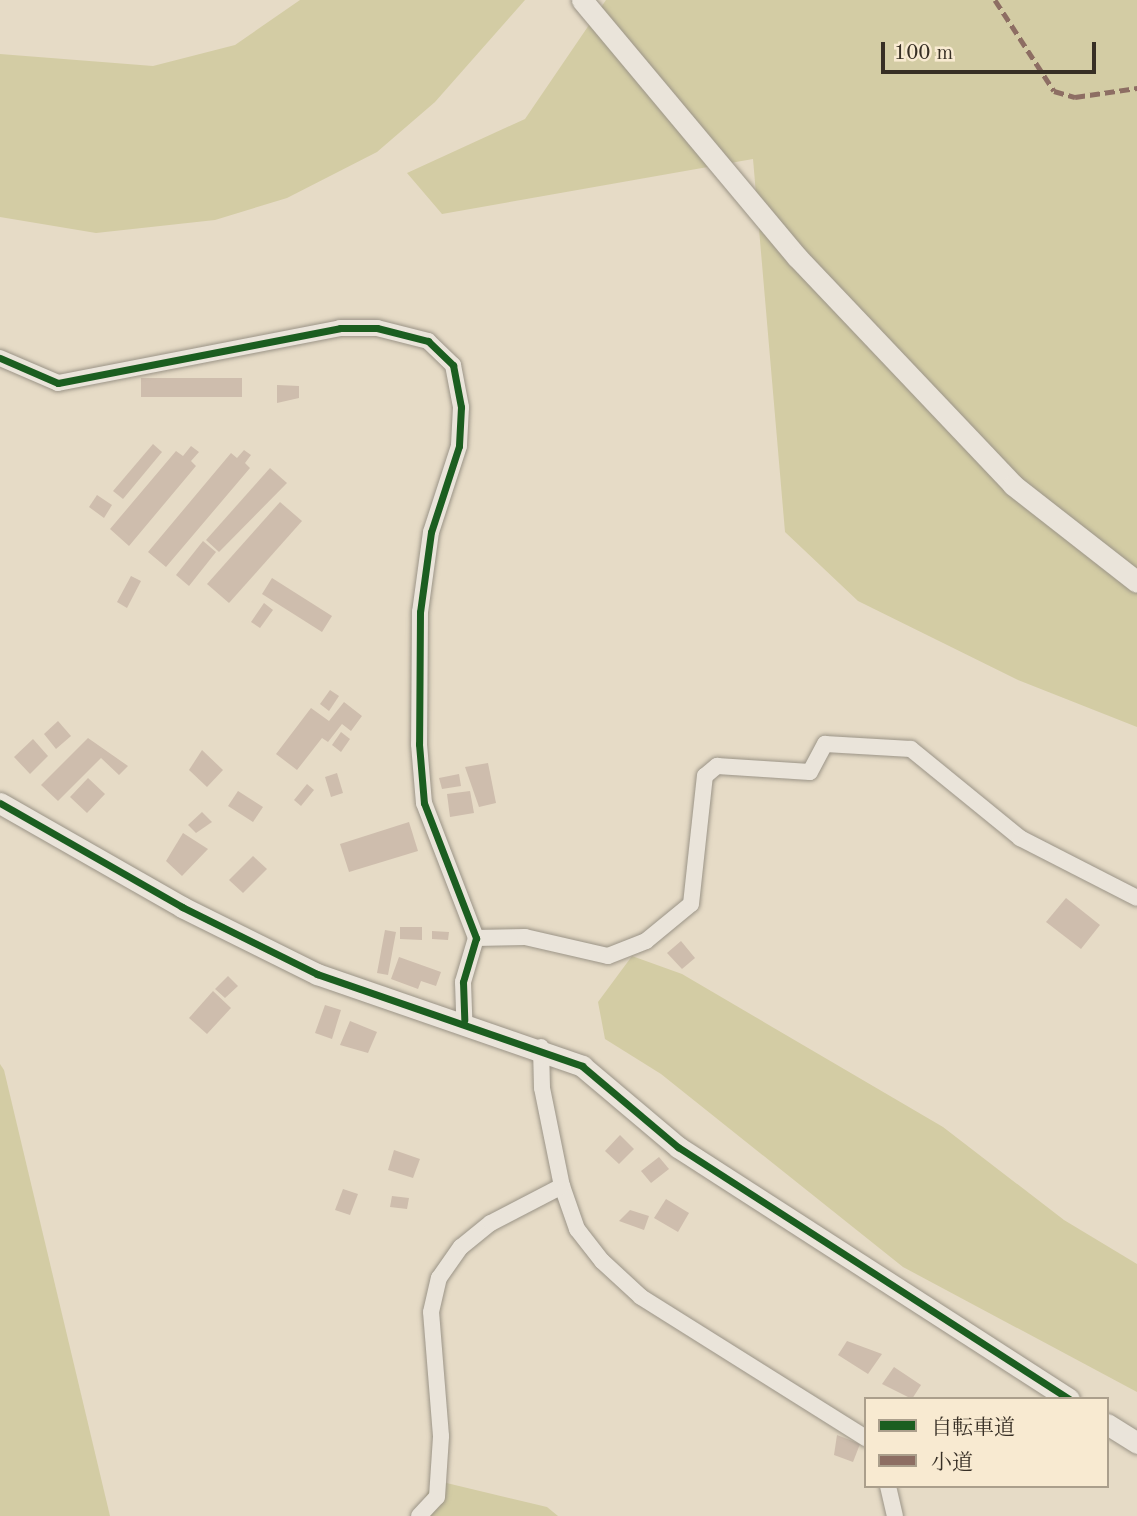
<!DOCTYPE html>
<meta charset="utf-8">
<style>
body{margin:0}
#map{position:relative;width:1137px;height:1516px;overflow:hidden;background:#e6dbc6;font-family:"Old Standard TT","Noto Serif JP",serif}
div>[style]{position:absolute}
.green>*{inset:0;background:#d3cca4}
.building>*{inset:0;background:#cebdad}
.roads{filter:drop-shadow(0 0 2px #9b9487) drop-shadow(0 0 2px #9b9487)}
.minor>*{height:16px;margin:-8px;padding:0 8px;transform-origin:8px;border-radius:8px;background:#eae4da}
.tertiary>*{height:21px;margin:-10.5px;padding:0 10.5px;transform-origin:10.5px;border-radius:10.5px;background:#eae4da}
.quiet>*{height:5px;margin-top:-2.5px;transform-origin:0;background:repeating-linear-gradient(90deg,#8d6e63 0 10px,transparent 0 15px)}
.cycleway>*{height:7px;margin:-3.5px;padding:0 3.5px;transform-origin:3.5px;border-radius:3.5px;background:#1b5e20}
span{translate:-50% -50%;white-space:nowrap;text-align:center;line-height:1.15;-webkit-text-stroke:5px #f8ead1;paint-order:stroke}
.legend{position:absolute;left:864px;top:1397px;width:245px;height:91px;box-sizing:border-box;background:#f8ead1;border:2px solid #ab9f8c;margin:0;padding:9px 12px;list-style:none;font-size:21px;color:#372f25}
.legend li{display:flex;align-items:center;gap:14px;height:35px}
.legend b{width:35px;border:2px solid #ab9f8c}
.scale{position:absolute;left:881px;top:42px;width:215px;height:32px;box-sizing:border-box;border:4px solid #372f25;border-top:0;padding-left:9px;font-size:21px;line-height:24px;white-space:nowrap;color:#372f25;-webkit-text-stroke:5px #f8ead1;paint-order:stroke}
</style>
<div id="map">
<div class="green">
<div style="clip-path:polygon(300px 0,525px 0,435px 102px,377px 152px,287px 198px,215px 220px,96px 233px,0 217px,0 54px,153px 66px,235px 45px)"></div>
<div style="clip-path:polygon(606px 0,1137px 0,1137px 727px,1018px 680px,858px 601px,785px 532px,753px 159px,442px 214px,407px 173px,525px 119px)"></div>
<div style="clip-path:polygon(632px 956px,682px 974px,943px 1127px,1064px 1220px,1137px 1264px,1137px 1392px,903px 1267px,661px 1074px,605px 1039px,598px 1002px)"></div>
<div style="clip-path:polygon(0 1064px,4px 1070px,110px 1516px,0 1516px)"></div>
<div style="clip-path:polygon(434px 1480px,547px 1507px,558px 1516px,415px 1516px)"></div>
</div>
<div class="building">
<div style="clip-path:polygon(141px 378px,242px 378px,242px 397px,141px 397px)"></div>
<div style="clip-path:polygon(277px 385px,299px 386px,299px 398px,277px 403px)"></div>
<div style="clip-path:polygon(153px 444px,162px 452px,123px 499px,113px 491px)"></div>
<div style="clip-path:polygon(191px 446px,199px 452px,191px 461px,196px 466px,129px 546px,110px 529px,176px 451px,183px 456px)"></div>
<div style="clip-path:polygon(244px 450px,251px 455px,245px 463px,250px 468px,166px 567px,148px 552px,231px 453px,237px 458px)"></div>
<div style="clip-path:polygon(270px 468px,287px 483px,219px 552px,206px 540px)"></div>
<div style="clip-path:polygon(97px 495px,112px 505px,104px 518px,89px 507px)"></div>
<div style="clip-path:polygon(280px 502px,302px 521px,229px 603px,207px 584px)"></div>
<div style="clip-path:polygon(203px 541px,216px 552px,189px 586px,176px 575px)"></div>
<div style="clip-path:polygon(131px 576px,141px 581px,127px 608px,117px 602px)"></div>
<div style="clip-path:polygon(272px 578px,332px 616px,322px 632px,262px 594px)"></div>
<div style="clip-path:polygon(264px 603px,273px 610px,260px 628px,251px 622px)"></div>
<div style="clip-path:polygon(330px 690px,339px 696px,329px 711px,320px 704px)"></div>
<div style="clip-path:polygon(344px 702px,362px 716px,351px 731px,342px 724px,328px 742px,322px 738px,297px 770px,276px 754px,311px 708px,329px 721px)"></div>
<div style="clip-path:polygon(58px 721px,71px 736px,56px 749px,44px 734px)"></div>
<div style="clip-path:polygon(341px 732px,350px 739px,341px 752px,332px 745px)"></div>
<div style="clip-path:polygon(88px 738px,128px 766px,119px 775px,101px 758px,58px 801px,41px 785px)"></div>
<div style="clip-path:polygon(33px 739px,48px 756px,30px 774px,14px 757px)"></div>
<div style="clip-path:polygon(202px 750px,223px 770px,207px 787px,189px 770px)"></div>
<div style="clip-path:polygon(488px 763px,496px 803px,479px 807px,465px 767px)"></div>
<div style="clip-path:polygon(337px 773px,343px 793px,331px 797px,325px 777px)"></div>
<div style="clip-path:polygon(459px 774px,461px 786px,442px 789px,439px 778px)"></div>
<div style="clip-path:polygon(88px 778px,105px 794px,87px 813px,70px 797px)"></div>
<div style="clip-path:polygon(307px 784px,314px 790px,301px 806px,294px 800px)"></div>
<div style="clip-path:polygon(238px 791px,263px 807px,253px 822px,228px 806px)"></div>
<div style="clip-path:polygon(470px 791px,474px 813px,450px 817px,447px 794px)"></div>
<div style="clip-path:polygon(202px 812px,212px 822px,196px 833px,188px 825px)"></div>
<div style="clip-path:polygon(409px 822px,418px 851px,349px 872px,340px 844px)"></div>
<div style="clip-path:polygon(183px 833px,208px 849px,182px 876px,166px 861px)"></div>
<div style="clip-path:polygon(253px 856px,267px 869px,243px 893px,229px 880px)"></div>
<div style="clip-path:polygon(1066px 898px,1100px 925px,1081px 949px,1046px 922px)"></div>
<div style="clip-path:polygon(400px 927px,422px 927px,422px 940px,400px 939px)"></div>
<div style="clip-path:polygon(385px 930px,396px 932px,388px 975px,377px 973px)"></div>
<div style="clip-path:polygon(432px 931px,449px 932px,448px 940px,432px 939px)"></div>
<div style="clip-path:polygon(681px 941px,695px 958px,682px 969px,667px 953px)"></div>
<div style="clip-path:polygon(399px 957px,441px 972px,436px 986px,421px 981px,418px 989px,391px 979px)"></div>
<div style="clip-path:polygon(228px 976px,238px 986px,225px 998px,215px 989px)"></div>
<div style="clip-path:polygon(213px 991px,231px 1008px,207px 1034px,189px 1018px)"></div>
<div style="clip-path:polygon(325px 1005px,341px 1010px,332px 1039px,315px 1033px)"></div>
<div style="clip-path:polygon(350px 1021px,377px 1032px,368px 1053px,340px 1045px)"></div>
<div style="clip-path:polygon(620px 1135px,634px 1149px,619px 1164px,605px 1151px)"></div>
<div style="clip-path:polygon(394px 1150px,420px 1159px,413px 1178px,388px 1170px)"></div>
<div style="clip-path:polygon(659px 1157px,669px 1169px,651px 1183px,641px 1171px)"></div>
<div style="clip-path:polygon(343px 1189px,358px 1194px,350px 1215px,335px 1210px)"></div>
<div style="clip-path:polygon(392px 1196px,409px 1198px,407px 1209px,390px 1207px)"></div>
<div style="clip-path:polygon(666px 1199px,689px 1213px,678px 1232px,654px 1218px)"></div>
<div style="clip-path:polygon(630px 1210px,649px 1216px,644px 1230px,619px 1221px)"></div>
<div style="clip-path:polygon(847px 1341px,882px 1354px,868px 1374px,838px 1355px)"></div>
<div style="clip-path:polygon(894px 1367px,921px 1385px,912px 1399px,882px 1384px)"></div>
<div style="clip-path:polygon(837px 1435px,860px 1444px,853px 1462px,834px 1455px)"></div>
</div>
<div class="roads">
<div class="minor">
<div style="left:0;top:358px;width:63px;rotate:23.3deg"></div>
<div style="left:58px;top:383px;width:287px;rotate:-11deg"></div>
<div style="left:340px;top:328px;width:37px"></div>
<div style="left:377px;top:328px;width:53px;rotate:14.3deg"></div>
<div style="left:428px;top:341px;width:35px;rotate:44deg"></div>
<div style="left:453px;top:365px;width:43px;rotate:79.2deg"></div>
<div style="left:461px;top:407px;width:39px;rotate:93deg"></div>
<div style="left:459px;top:446px;width:90px;rotate:108deg"></div>
<div style="left:431px;top:532px;width:81px;rotate:97.8deg"></div>
<div style="left:420px;top:612px;width:132px;rotate:90.4deg"></div>
<div style="left:419px;top:744px;width:59px;rotate:85.2deg"></div>
<div style="left:424px;top:803px;width:145px;rotate:68.9deg"></div>
<div style="left:476px;top:938px;width:46px;rotate:106.5deg"></div>
<div style="left:463px;top:982px;width:38px;rotate:88deg"></div>
<div style="left:476px;top:938px;width:49px;rotate:-1.2deg"></div>
<div style="left:525px;top:937px;width:85px;rotate:12.9deg"></div>
<div style="left:608px;top:956px;width:41px;rotate:-21.5deg"></div>
<div style="left:646px;top:941px;width:58px;rotate:-39.4deg"></div>
<div style="left:691px;top:904px;width:129px;rotate:-83.8deg"></div>
<div style="left:705px;top:776px;width:16px;rotate:-40deg"></div>
<div style="left:717px;top:766px;width:93px;rotate:3.7deg"></div>
<div style="left:810px;top:772px;width:32px;rotate:-62deg"></div>
<div style="left:825px;top:744px;width:86px;rotate:3.3deg"></div>
<div style="left:911px;top:749px;width:141px;rotate:39.2deg"></div>
<div style="left:1020px;top:838px;width:131px;rotate:27.1deg"></div>
<div style="left:541px;top:1047px;width:41px;rotate:88.6deg"></div>
<div style="left:542px;top:1088px;width:100px;rotate:78.5deg"></div>
<div style="left:562px;top:1186px;width:46px;rotate:70.8deg"></div>
<div style="left:577px;top:1229px;width:41px;rotate:52deg"></div>
<div style="left:602px;top:1261px;width:53px;rotate:42.7deg"></div>
<div style="left:641px;top:1297px;width:266px;rotate:32.1deg"></div>
<div style="left:888px;top:1486px;width:31px;rotate:77deg"></div>
<div style="left:419px;top:1516px;width:26px;rotate:-47deg"></div>
<div style="left:437px;top:1497px;width:61px;rotate:-86.2deg"></div>
<div style="left:441px;top:1436px;width:124px;rotate:-94.6deg"></div>
<div style="left:431px;top:1312px;width:35px;rotate:-77deg"></div>
<div style="left:439px;top:1278px;width:38px;rotate:-55deg"></div>
<div style="left:461px;top:1247px;width:38px;rotate:-39deg"></div>
<div style="left:491px;top:1223px;width:80px;rotate:-27.5deg"></div>
</div>
<div class="tertiary">
<div style="left:582px;top:0;width:335px;rotate:50.1deg"></div>
<div style="left:797px;top:257px;width:314px;rotate:46.5deg"></div>
<div style="left:1013px;top:485px;width:157px;rotate:38deg"></div>
<div style="left:0;top:803px;width:210px;rotate:29.7deg"></div>
<div style="left:182px;top:907px;width:151px;rotate:26.4deg"></div>
<div style="left:317px;top:974px;width:281px;rotate:19.1deg"></div>
<div style="left:582px;top:1066px;width:126px;rotate:40.2deg"></div>
<div style="left:678px;top:1147px;width:465px;rotate:32.8deg"></div>
<div style="left:1107px;top:1424px;width:36px;rotate:32deg"></div>
</div>
</div>
<div class="quiet">
<div style="left:995px;top:0;width:108px;rotate:57deg"></div>
<div style="left:1054px;top:91px;width:22px;rotate:16deg"></div>
<div style="left:1075px;top:97px;width:63px;rotate:-8.3deg"></div>
</div>
<div class="cycleway">
<div style="left:0;top:358px;width:63px;rotate:23.3deg"></div>
<div style="left:58px;top:383px;width:287px;rotate:-11deg"></div>
<div style="left:340px;top:328px;width:37px"></div>
<div style="left:377px;top:328px;width:53px;rotate:14.3deg"></div>
<div style="left:428px;top:341px;width:35px;rotate:44deg"></div>
<div style="left:453px;top:365px;width:43px;rotate:79.2deg"></div>
<div style="left:461px;top:407px;width:39px;rotate:93deg"></div>
<div style="left:459px;top:446px;width:90px;rotate:108deg"></div>
<div style="left:431px;top:532px;width:81px;rotate:97.8deg"></div>
<div style="left:420px;top:612px;width:132px;rotate:90.4deg"></div>
<div style="left:419px;top:744px;width:59px;rotate:85.2deg"></div>
<div style="left:424px;top:803px;width:145px;rotate:68.9deg"></div>
<div style="left:476px;top:938px;width:46px;rotate:106.5deg"></div>
<div style="left:463px;top:982px;width:38px;rotate:88deg"></div>
<div style="left:0;top:803px;width:210px;rotate:29.7deg"></div>
<div style="left:182px;top:907px;width:151px;rotate:26.4deg"></div>
<div style="left:317px;top:974px;width:281px;rotate:19.1deg"></div>
<div style="left:582px;top:1066px;width:126px;rotate:40.2deg"></div>
<div style="left:678px;top:1147px;width:465px;rotate:32.8deg"></div>
</div>
<ul class="legend">
<li><b style="height:9px;background:#1b5e20"></b>自転車道</li>
<li><b style="height:9px;background:#8d6e63"></b>小道</li>
</ul>
<div class="scale">100 m</div>
</div>
